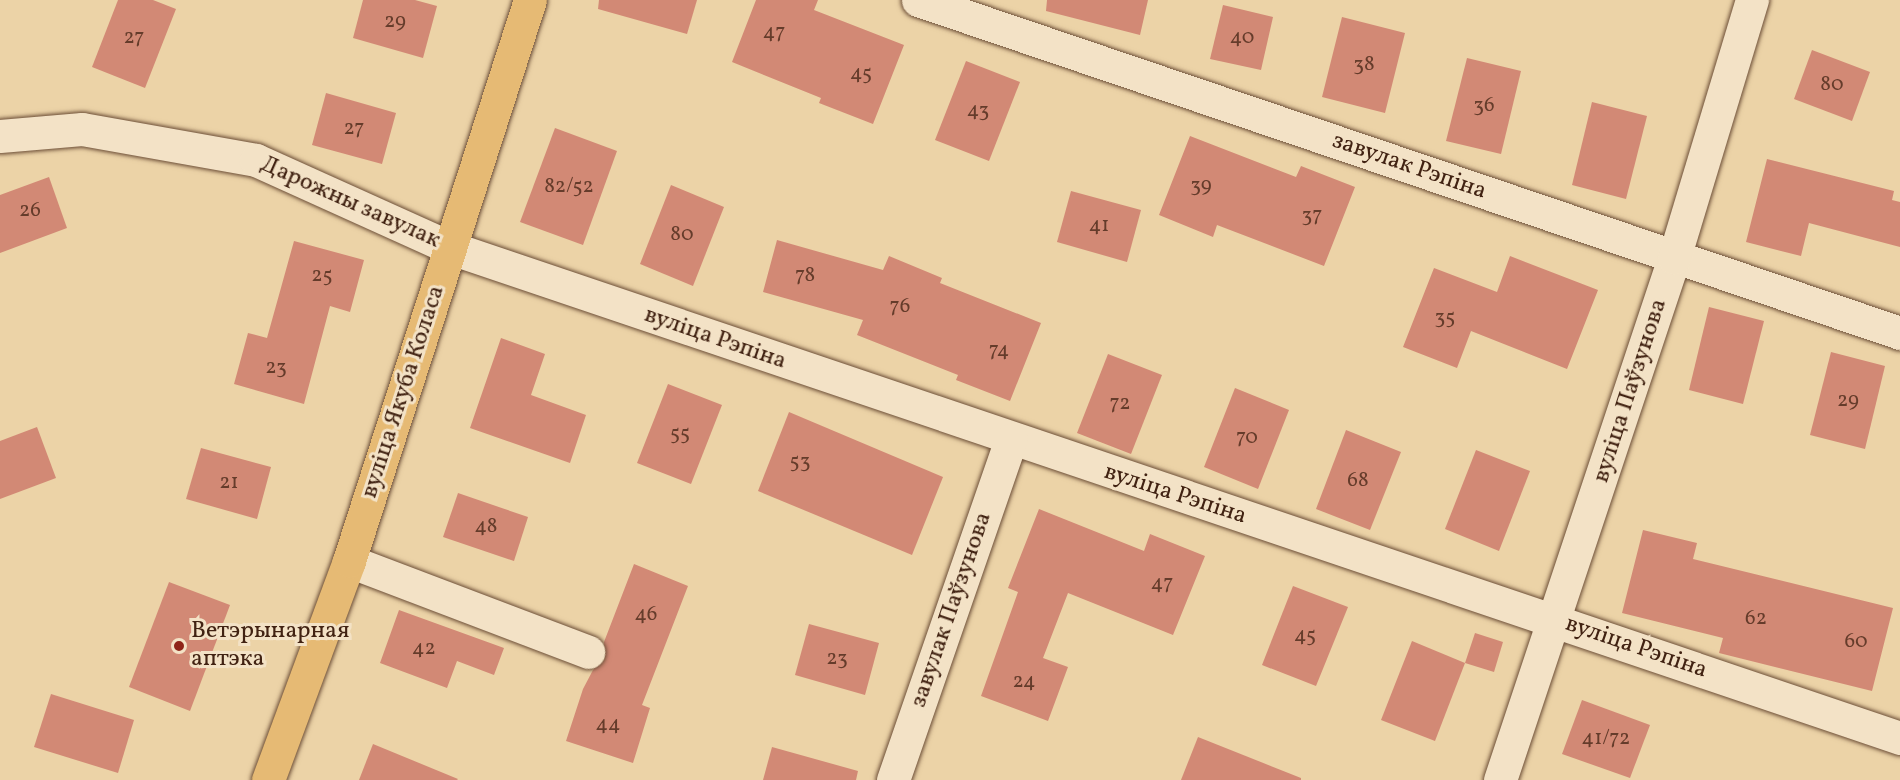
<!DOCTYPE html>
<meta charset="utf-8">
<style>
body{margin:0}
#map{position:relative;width:1900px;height:780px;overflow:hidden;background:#ecd3a7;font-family:Vollkorn,serif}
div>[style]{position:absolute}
.building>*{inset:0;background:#d28975}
.roads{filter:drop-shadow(0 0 2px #6c4e37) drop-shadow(0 0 2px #6c4e37)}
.minor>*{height:33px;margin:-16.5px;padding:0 16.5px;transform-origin:16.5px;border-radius:16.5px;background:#f3e2c6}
.major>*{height:33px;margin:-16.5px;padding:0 16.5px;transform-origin:16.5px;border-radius:16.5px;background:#e6ba74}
.dots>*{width:16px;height:16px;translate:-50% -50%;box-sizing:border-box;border:3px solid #f3e2c6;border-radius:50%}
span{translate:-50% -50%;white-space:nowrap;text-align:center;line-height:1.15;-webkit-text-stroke:6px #f3e2c6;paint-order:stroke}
.number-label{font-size:21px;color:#653c2b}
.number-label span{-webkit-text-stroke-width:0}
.street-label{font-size:24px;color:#412212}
.poi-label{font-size:24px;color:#412212}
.left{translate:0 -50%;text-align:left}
</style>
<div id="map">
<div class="building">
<div style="clip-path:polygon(118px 0,153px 0,176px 9px,145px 88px,92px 67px)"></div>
<div style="clip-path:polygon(363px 0,415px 0,437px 6px,423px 58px,353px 38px)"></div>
<div style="clip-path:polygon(599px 0,697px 0,687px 34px,598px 9px)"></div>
<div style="clip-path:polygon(756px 0,818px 0,814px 10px,904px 45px,873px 124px,819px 103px,821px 98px,732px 62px)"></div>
<div style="clip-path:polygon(1047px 0,1148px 0,1140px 35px,1046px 11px)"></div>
<div style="clip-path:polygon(1223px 5px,1273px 17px,1261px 70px,1210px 59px)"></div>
<div style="clip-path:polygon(1342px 17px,1405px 33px,1385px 113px,1322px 97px)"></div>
<div style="clip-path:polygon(1812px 50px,1870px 72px,1852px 121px,1794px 99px)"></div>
<div style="clip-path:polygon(1467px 58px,1521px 71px,1501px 154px,1446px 141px)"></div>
<div style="clip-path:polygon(966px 61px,1020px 82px,989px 161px,935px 140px)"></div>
<div style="clip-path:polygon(326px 93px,396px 113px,382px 164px,312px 145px)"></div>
<div style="clip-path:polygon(1592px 102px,1647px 116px,1626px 199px,1572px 185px)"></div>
<div style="clip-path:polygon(555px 128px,617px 151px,583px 245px,520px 222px)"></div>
<div style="clip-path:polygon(1190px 136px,1296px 177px,1301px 166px,1355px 187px,1324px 266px,1217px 225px,1213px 237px,1159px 215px)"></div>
<div style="clip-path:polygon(1767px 159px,1894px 191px,1892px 200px,1900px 202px,1900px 247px,1809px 223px,1801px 256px,1746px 242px)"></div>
<div style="clip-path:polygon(49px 177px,67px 228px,0 253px,0 195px)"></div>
<div style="clip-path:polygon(671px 185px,724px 207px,693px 286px,640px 264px)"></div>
<div style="clip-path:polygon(1071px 191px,1141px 210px,1127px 262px,1057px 242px)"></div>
<div style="clip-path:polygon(777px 240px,883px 270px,889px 256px,942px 278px,940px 283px,1041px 323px,1010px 401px,956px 380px,958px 375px,857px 335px,863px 320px,763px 292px)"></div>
<div style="clip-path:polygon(294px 241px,364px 260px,350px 312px,330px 306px,304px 404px,234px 384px,248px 333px,267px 338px)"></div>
<div style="clip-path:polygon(1510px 256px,1598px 290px,1567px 369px,1471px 331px,1457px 368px,1403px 347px,1434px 268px,1497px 292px)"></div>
<div style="clip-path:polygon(1709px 307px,1764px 321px,1743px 404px,1689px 390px)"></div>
<div style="clip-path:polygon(501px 338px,545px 354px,531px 395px,586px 415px,570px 463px,470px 428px)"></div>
<div style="clip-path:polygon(1831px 352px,1885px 366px,1865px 449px,1810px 435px)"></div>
<div style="clip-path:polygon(1108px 354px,1162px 375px,1131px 454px,1077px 433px)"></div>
<div style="clip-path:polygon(668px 384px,722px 405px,691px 484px,637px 463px)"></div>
<div style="clip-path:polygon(1235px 388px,1289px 410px,1258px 489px,1204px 467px)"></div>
<div style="clip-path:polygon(789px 412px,943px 477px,912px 555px,758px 491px)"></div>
<div style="clip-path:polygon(37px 427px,56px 478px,0 499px,0 441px)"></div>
<div style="clip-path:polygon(1346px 430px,1401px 452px,1370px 530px,1316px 509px)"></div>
<div style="clip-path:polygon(201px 448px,271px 467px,257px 519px,186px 499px)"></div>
<div style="clip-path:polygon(1476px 450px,1530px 471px,1499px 551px,1445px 529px)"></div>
<div style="clip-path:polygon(458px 493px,528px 517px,514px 561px,443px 537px)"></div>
<div style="clip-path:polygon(1039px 509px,1144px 551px,1150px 534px,1205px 556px,1173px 635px,1068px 593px,1043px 658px,1068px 667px,1048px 721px,981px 696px,1018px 592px,1008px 588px)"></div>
<div style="clip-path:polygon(1643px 530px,1697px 543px,1693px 559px,1893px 608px,1872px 691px,1719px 653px,1723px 638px,1622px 613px)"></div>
<div style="clip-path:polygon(634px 564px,688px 586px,642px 705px,650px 708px,633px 763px,566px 741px,583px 689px,593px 670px,605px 659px,604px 642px)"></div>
<div style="clip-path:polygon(169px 582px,230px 605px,190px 711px,129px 687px)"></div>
<div style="clip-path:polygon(1293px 586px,1348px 607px,1316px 686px,1262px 665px)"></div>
<div style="clip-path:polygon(399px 610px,504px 648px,494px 675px,457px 661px,447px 688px,380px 663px)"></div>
<div style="clip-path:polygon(809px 624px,879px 643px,865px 695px,795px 675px)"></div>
<div style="clip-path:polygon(1475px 633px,1503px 642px,1494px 672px,1465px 663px)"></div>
<div style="clip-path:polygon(1412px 641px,1465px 663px,1435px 741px,1381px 720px)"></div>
<div style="clip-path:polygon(51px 694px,134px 720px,118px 773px,34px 747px)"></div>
<div style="clip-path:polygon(1582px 700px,1650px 725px,1630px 778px,1562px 754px)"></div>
<div style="clip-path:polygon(1198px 737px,1301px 778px,1301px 780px,1181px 780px)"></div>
<div style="clip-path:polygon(373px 744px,458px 779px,457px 780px,359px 780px)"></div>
<div style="clip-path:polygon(772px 747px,858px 771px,856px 780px,763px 780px)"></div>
</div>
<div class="roads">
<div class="minor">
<div style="left:918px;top:0;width:1037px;rotate:18.73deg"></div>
<div style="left:0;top:136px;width:82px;rotate:-4.9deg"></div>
<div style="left:82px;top:129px;width:177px;rotate:10.1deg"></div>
<div style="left:256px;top:160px;width:214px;rotate:24.3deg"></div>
<div style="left:451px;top:248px;width:1530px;rotate:18.68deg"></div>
<div style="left:349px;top:561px;width:256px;rotate:20.8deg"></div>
<div style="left:893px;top:780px;width:360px;rotate:-70.9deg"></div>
<div style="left:1500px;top:780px;width:550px;rotate:-71.57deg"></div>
<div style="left:1674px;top:258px;width:270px;rotate:-73.2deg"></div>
</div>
<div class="major">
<div style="left:268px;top:780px;width:233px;rotate:-69.7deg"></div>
<div style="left:349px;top:561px;width:589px;rotate:-72.12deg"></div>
</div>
</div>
<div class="dots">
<div style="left:179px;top:646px;background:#8f2418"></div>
</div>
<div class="number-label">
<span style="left:395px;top:22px">29</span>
<span style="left:774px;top:33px">47</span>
<span style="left:134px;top:38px">27</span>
<span style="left:1242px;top:38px">40</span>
<span style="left:1364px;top:65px">38</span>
<span style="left:861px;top:74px">45</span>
<span style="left:1832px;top:85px">80</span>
<span style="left:1484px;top:106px">36</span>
<span style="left:978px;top:111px">43</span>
<span style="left:354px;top:129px">27</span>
<span style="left:1201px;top:186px">39</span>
<span style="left:569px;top:187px">82/52</span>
<span style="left:30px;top:211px">26</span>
<span style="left:1312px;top:216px">37</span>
<span style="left:1099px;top:226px">41</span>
<span style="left:682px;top:235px">80</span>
<span style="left:322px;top:276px">25</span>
<span style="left:805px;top:276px">78</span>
<span style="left:900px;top:307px">76</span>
<span style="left:1445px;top:318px">35</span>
<span style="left:999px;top:351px">74</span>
<span style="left:276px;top:368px">23</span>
<span style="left:1848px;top:401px">29</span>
<span style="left:1120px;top:404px">72</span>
<span style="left:680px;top:434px">55</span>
<span style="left:1247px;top:438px">70</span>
<span style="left:800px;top:462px">53</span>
<span style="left:1358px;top:481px">68</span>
<span style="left:229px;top:483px">21</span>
<span style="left:486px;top:527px">48</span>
<span style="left:1162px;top:584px">47</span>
<span style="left:646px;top:615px">46</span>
<span style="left:1756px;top:619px">62</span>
<span style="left:1305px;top:636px">45</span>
<span style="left:1856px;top:642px">60</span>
<span style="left:424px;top:649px">42</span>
<span style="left:837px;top:659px">23</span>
<span style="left:1024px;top:682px">24</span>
<span style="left:608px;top:725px">44</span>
<span style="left:1606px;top:739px">41/72</span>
</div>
<div class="street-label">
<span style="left:1409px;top:167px;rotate:19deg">завулак Рэпіна</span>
<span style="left:350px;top:203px;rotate:24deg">Дарожны завулак</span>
<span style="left:715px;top:339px;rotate:19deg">вуліца Рэпіна</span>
<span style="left:1631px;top:391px;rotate:-72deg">вуліца Паўзунова</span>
<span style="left:404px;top:392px;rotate:-72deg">вуліца Якуба Коласа</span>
<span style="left:1175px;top:495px;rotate:18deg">вуліца Рэпіна</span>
<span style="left:952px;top:610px;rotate:-71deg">завулак Паўзунова</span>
<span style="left:1636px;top:648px;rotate:19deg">вуліца Рэпіна</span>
</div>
<div class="poi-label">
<span class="left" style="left:191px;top:646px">Ветэрынарная<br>аптэка</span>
</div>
</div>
